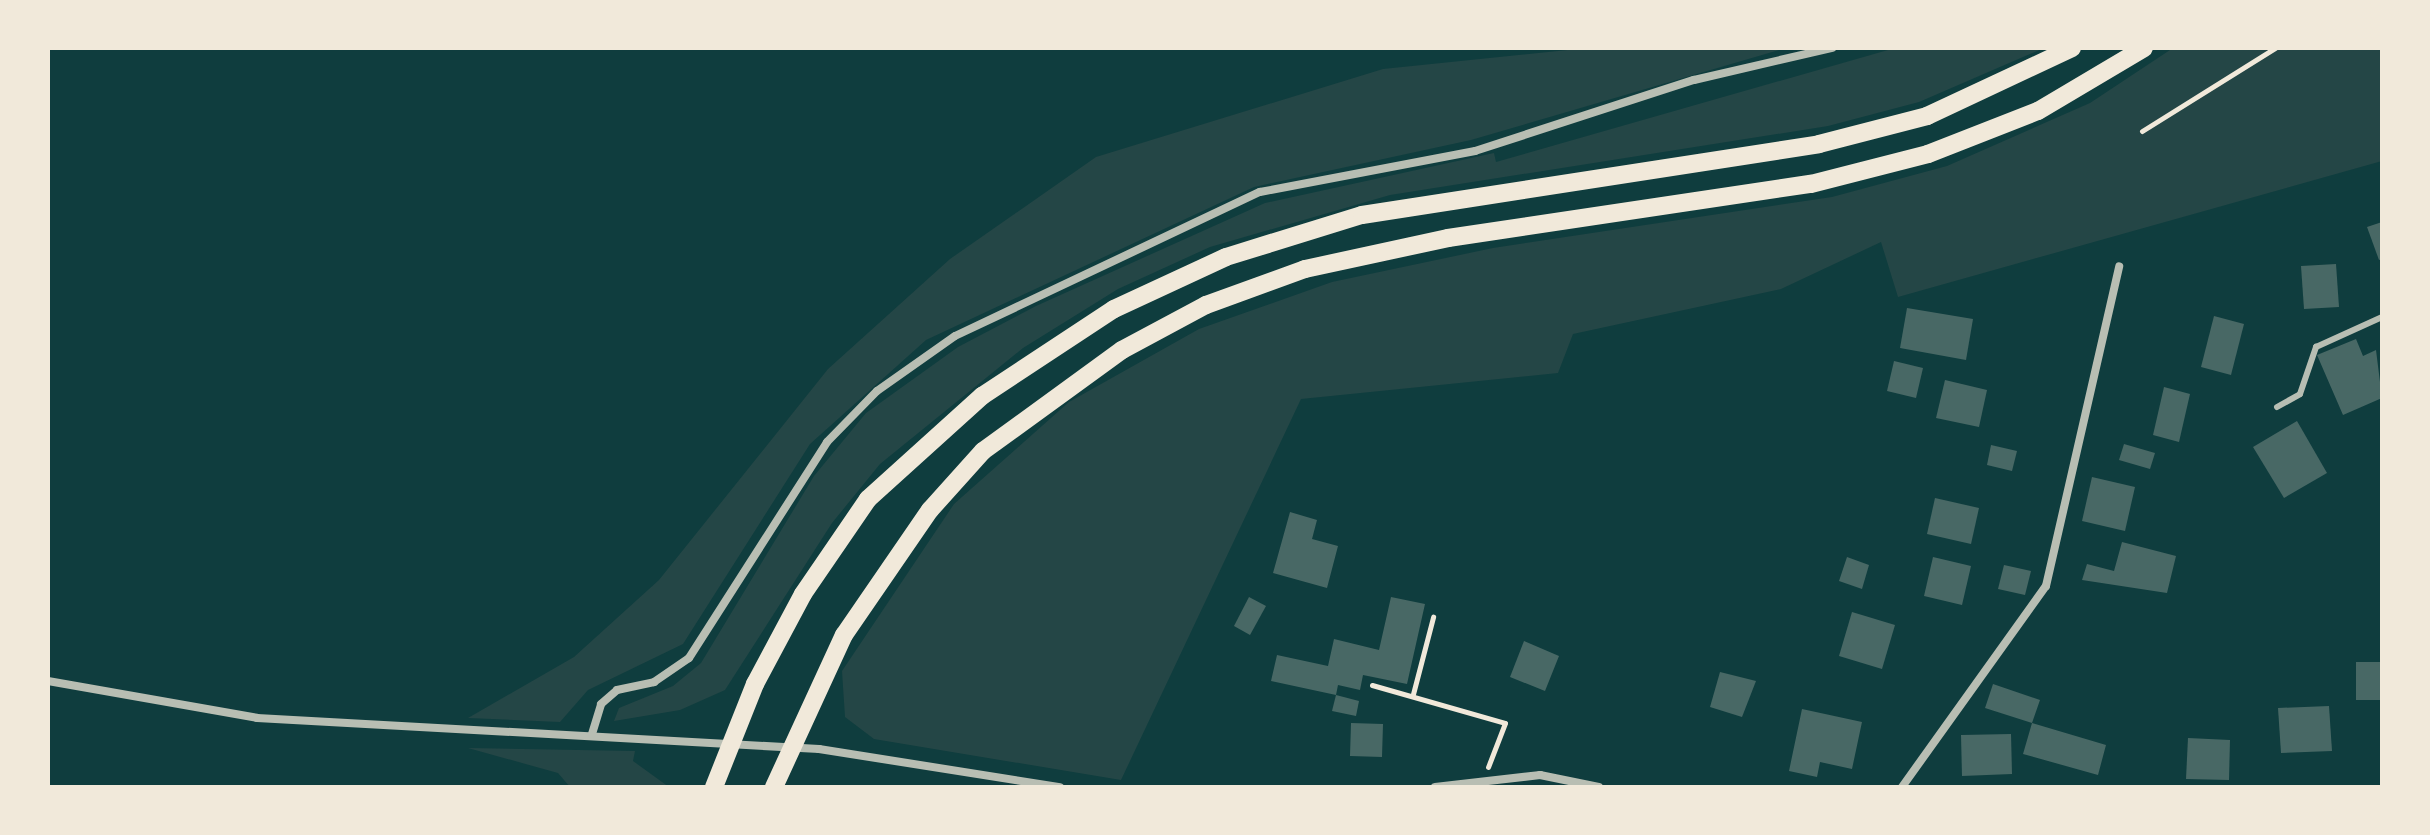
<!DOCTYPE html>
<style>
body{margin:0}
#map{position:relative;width:2430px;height:835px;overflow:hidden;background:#0f3d3e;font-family:Overpass,sans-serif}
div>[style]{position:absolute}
.green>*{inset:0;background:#244646}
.building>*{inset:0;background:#486865}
.path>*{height:5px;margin:-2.5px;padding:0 2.5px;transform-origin:2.5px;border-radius:2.5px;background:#f1e9da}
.service>*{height:6px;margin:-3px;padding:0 3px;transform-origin:3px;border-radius:3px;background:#b8beb3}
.minor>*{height:8px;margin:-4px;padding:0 4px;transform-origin:4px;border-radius:4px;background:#b8beb3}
.primary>*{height:18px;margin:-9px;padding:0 9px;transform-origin:9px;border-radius:9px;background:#f1e9da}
span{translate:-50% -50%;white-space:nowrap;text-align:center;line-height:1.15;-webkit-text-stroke:8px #f1e9da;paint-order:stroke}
.frame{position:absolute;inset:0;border:50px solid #f1e9da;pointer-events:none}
</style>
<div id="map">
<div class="green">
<div style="clip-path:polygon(1587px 48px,1786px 48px,1471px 140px,1254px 187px,926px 340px,810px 444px,683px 644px,588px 690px,560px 722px,468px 718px,574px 657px,659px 580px,828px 369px,950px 259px,1096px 157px,1383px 69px)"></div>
<div style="clip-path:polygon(1895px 48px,2044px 48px,1919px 102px,1828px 126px,1390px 195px,1210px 247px,1118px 289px,1023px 348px,880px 464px,832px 523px,725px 690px,680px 710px,614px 721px,619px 708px,673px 686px,701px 663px,814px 476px,866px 413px,958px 347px,1036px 306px,1265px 203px,1494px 153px,1496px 162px)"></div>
<div style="clip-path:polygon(2173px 48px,2382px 48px,2382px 161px,1898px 297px,1881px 242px,1781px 289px,1573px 334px,1558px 373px,1301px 399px,1121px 780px,874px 739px,845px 717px,842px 671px,954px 504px,1069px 402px,1199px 329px,1332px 282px,1493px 248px,1832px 197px,1947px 166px,2090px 103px)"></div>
<div style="clip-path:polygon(468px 748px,635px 751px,633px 761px,669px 787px,570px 787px,558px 773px)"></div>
</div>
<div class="building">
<div style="clip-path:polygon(2382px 222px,2382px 259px,2379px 260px,2367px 227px)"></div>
<div style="clip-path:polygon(2336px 264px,2339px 307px,2304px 309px,2301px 266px)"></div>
<div style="clip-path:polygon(1907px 308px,1973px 319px,1966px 360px,1900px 348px)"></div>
<div style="clip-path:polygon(2214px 316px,2244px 324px,2231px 375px,2201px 367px)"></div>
<div style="clip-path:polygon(2356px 339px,2363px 356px,2376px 350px,2382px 398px,2343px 415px,2317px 355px)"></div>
<div style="clip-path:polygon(1894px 361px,1923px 368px,1916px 398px,1887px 391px)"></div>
<div style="clip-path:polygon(1945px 380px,1987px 390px,1979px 427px,1936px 418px)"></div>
<div style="clip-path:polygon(2164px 387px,2190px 394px,2179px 442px,2153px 435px)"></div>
<div style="clip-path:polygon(2297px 421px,2327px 473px,2284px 498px,2253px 447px)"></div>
<div style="clip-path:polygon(2124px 444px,2155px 453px,2150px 469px,2119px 460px)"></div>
<div style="clip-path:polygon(1991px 445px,2017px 451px,2012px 471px,1987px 465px)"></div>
<div style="clip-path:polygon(2092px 477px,2135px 487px,2125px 531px,2082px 521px)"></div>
<div style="clip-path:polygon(1935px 498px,1979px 508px,1971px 544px,1927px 534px)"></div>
<div style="clip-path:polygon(1290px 512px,1317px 520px,1312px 539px,1338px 546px,1327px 588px,1273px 573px)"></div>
<div style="clip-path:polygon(2122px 542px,2176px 556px,2167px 593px,2082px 580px,2087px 564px,2114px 571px)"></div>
<div style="clip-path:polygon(1847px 557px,1869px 565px,1862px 589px,1839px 581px)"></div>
<div style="clip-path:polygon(1933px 557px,1971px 566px,1962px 605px,1924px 596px)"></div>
<div style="clip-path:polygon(2004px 565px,2031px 571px,2025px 595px,1998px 589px)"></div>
<div style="clip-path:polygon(1249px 597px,1266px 606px,1250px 635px,1234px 626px)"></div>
<div style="clip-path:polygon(1391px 597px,1425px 604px,1407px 684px,1363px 675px,1360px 690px,1338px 685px,1336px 695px,1271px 681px,1277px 655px,1328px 666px,1334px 639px,1379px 650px)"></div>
<div style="clip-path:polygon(1852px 612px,1895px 625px,1882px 669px,1839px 656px)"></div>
<div style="clip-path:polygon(1524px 641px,1559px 656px,1545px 691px,1510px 677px)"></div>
<div style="clip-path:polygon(2356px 662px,2382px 662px,2381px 700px,2356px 700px)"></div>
<div style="clip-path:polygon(1720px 672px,1756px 681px,1742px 717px,1710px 707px)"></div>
<div style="clip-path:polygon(1993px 684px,2040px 700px,2032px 723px,2106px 745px,2098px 775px,2023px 754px,2032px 723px,1985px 708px)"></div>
<div style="clip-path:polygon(1336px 695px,1359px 701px,1356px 716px,1332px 711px)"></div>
<div style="clip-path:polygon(2329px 706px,2332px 751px,2281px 753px,2278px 708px)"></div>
<div style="clip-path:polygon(1802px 709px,1862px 722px,1852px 769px,1820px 762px,1817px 777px,1789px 771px)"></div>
<div style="clip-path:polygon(1351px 723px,1383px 724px,1382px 757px,1350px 756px)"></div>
<div style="clip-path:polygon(2011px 734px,2012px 774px,1962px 776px,1961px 735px)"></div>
<div style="clip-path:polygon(2188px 738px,2230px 740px,2229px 780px,2186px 779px)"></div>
</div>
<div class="path">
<div style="left:2142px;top:131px;width:157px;rotate:-32deg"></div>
<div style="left:1372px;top:685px;width:138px;rotate:15.9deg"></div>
<div style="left:1505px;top:723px;width:47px;rotate:111.1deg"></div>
<div style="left:1413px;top:694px;width:80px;rotate:-75.4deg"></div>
</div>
<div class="service">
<div style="left:2277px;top:407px;width:26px;rotate:-29deg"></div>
<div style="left:2300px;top:394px;width:50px;rotate:-71.2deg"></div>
<div style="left:2316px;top:347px;width:72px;rotate:-24.4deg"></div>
</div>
<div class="minor">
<div style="left:48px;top:681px;width:212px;rotate:10deg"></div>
<div style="left:257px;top:718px;width:563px;rotate:3.16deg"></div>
<div style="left:819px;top:749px;width:244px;rotate:9deg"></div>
<div style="left:592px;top:734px;width:31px;rotate:-73deg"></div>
<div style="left:601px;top:704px;width:21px;rotate:-41deg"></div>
<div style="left:617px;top:690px;width:38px;rotate:-12deg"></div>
<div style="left:654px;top:682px;width:42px;rotate:-34.4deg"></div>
<div style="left:689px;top:658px;width:256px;rotate:-57.4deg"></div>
<div style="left:827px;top:442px;width:71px;rotate:-45.6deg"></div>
<div style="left:877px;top:391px;width:95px;rotate:-35.2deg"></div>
<div style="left:955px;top:336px;width:337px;rotate:-25.3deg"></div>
<div style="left:1260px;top:192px;width:219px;rotate:-10.8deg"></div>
<div style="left:1475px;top:151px;width:230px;rotate:-18deg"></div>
<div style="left:1694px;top:80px;width:142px;rotate:-13.1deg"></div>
<div style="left:1435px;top:787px;width:106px;rotate:-6.5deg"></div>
<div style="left:1540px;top:775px;width:60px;rotate:11.5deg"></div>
<div style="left:1902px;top:787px;width:247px;rotate:-54.4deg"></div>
<div style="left:2046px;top:586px;width:328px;rotate:-77.1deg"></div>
</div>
<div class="primary">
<div style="left:714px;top:787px;width:111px;rotate:-68.3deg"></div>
<div style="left:755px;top:684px;width:102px;rotate:-61.9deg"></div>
<div style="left:803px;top:594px;width:115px;rotate:-55.6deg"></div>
<div style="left:868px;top:499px;width:154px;rotate:-42.1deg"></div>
<div style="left:982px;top:396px;width:158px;rotate:-33.4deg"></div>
<div style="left:1114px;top:309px;width:123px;rotate:-24.9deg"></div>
<div style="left:1226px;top:257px;width:142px;rotate:-17.2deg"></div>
<div style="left:1362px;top:215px;width:462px;rotate:-8.8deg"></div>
<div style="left:1819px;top:144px;width:112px;rotate:-14.5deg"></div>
<div style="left:1927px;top:116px;width:160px;rotate:-25.1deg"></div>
<div style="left:774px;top:787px;width:167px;rotate:-65.3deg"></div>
<div style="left:844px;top:635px;width:152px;rotate:-55.5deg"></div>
<div style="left:930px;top:510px;width:79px;rotate:-48.1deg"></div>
<div style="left:983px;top:451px;width:172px;rotate:-36deg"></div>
<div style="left:1122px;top:350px;width:95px;rotate:-28.2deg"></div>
<div style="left:1206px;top:305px;width:105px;rotate:-20deg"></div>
<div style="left:1305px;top:269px;width:146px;rotate:-12.2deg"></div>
<div style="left:1448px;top:238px;width:367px;rotate:-8.5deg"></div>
<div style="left:1811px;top:184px;width:121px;rotate:-14.4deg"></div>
<div style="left:1928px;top:154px;width:118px;rotate:-21.4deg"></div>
<div style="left:2038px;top:111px;width:123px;rotate:-30.7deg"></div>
</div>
<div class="frame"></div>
</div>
